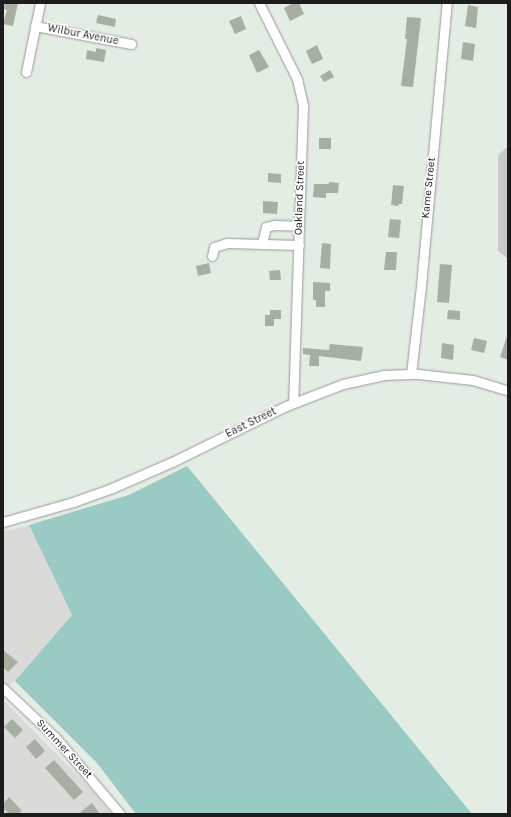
<!DOCTYPE html>
<style>
body{margin:0}
#map{position:relative;width:511px;height:817px;overflow:hidden;background:#e4ede3;font-family:Karla,sans-serif}
div>[style]{position:absolute}
.residential>*{inset:0;background:#dadad9}
.religious>*{inset:0;background:#cacaca}
.forest>*{inset:0;background:#9acac4}
.building>*{inset:0;background:#a7aea2}
.roads{filter:drop-shadow(0 0 1px #999) drop-shadow(0 0 1px #999)}
.minor>*{height:9px;margin:-4.5px;padding:0 4.5px;transform-origin:4.5px;border-radius:4.5px;background:#fff}
span{translate:-50% -50%;white-space:nowrap;text-align:center;line-height:1.15;-webkit-text-stroke:3px #fff;paint-order:stroke}
.street-label{font-size:11px;color:#1c1c1c}
.frame{position:absolute;inset:0;border:4px solid #1c1c1c;pointer-events:none}
</style>
<div id="map">
<div class="residential">
<div style="clip-path:polygon(29px 525px,72px 615px,15px 681px,3px 691px,3px 532px)"></div>
<div style="clip-path:polygon(3px 700px,92px 790px,111px 814px,3px 814px)"></div>
</div>
<div class="religious">
<div style="clip-path:polygon(508px 146px,508px 259px,498px 251px,498px 155px)"></div>
</div>
<div class="forest">
<div style="clip-path:polygon(187px 466px,472px 814px,136px 814px,97px 763px,15px 681px,72px 615px,29px 525px,129px 495px)"></div>
</div>
<div class="building">
<div style="clip-path:polygon(5px 3px,18px 3px,13px 26px,3px 24px,7px 10px,4px 9px)"></div>
<div style="clip-path:polygon(293px 3px,299px 3px,304px 14px,290px 21px,284px 8px)"></div>
<div style="clip-path:polygon(468px 5px,478px 7px,476px 28px,465px 26px)"></div>
<div style="clip-path:polygon(98px 15px,116px 19px,115px 27px,96px 23px)"></div>
<div style="clip-path:polygon(241px 16px,246px 29px,235px 34px,229px 21px)"></div>
<div style="clip-path:polygon(407px 17px,421px 18px,413px 87px,401px 86px,407px 39px,405px 39px)"></div>
<div style="clip-path:polygon(463px 42px,475px 44px,473px 61px,461px 59px)"></div>
<div style="clip-path:polygon(317px 45px,323px 59px,312px 64px,306px 51px)"></div>
<div style="clip-path:polygon(96px 48px,106px 50px,104px 62px,86px 59px,87px 50px,96px 52px)"></div>
<div style="clip-path:polygon(259px 50px,269px 67px,257px 73px,249px 55px)"></div>
<div style="clip-path:polygon(330px 70px,334px 77px,324px 82px,320px 76px)"></div>
<div style="clip-path:polygon(319px 138px,331px 138px,331px 149px,319px 149px)"></div>
<div style="clip-path:polygon(268px 173px,281px 174px,281px 183px,268px 182px)"></div>
<div style="clip-path:polygon(329px 182px,339px 183px,338px 193px,326px 193px,326px 198px,313px 197px,314px 184px,329px 184px)"></div>
<div style="clip-path:polygon(393px 185px,404px 186px,402px 204px,399px 204px,398px 206px,391px 205px)"></div>
<div style="clip-path:polygon(263px 201px,278px 202px,277px 214px,263px 213px)"></div>
<div style="clip-path:polygon(390px 219px,401px 220px,399px 238px,388px 237px)"></div>
<div style="clip-path:polygon(322px 243px,331px 244px,330px 269px,320px 268px)"></div>
<div style="clip-path:polygon(386px 252px,397px 252px,396px 270px,384px 270px)"></div>
<div style="clip-path:polygon(209px 263px,211px 273px,198px 276px,196px 266px)"></div>
<div style="clip-path:polygon(440px 264px,452px 265px,449px 303px,437px 302px)"></div>
<div style="clip-path:polygon(280px 270px,281px 280px,270px 280px,269px 271px)"></div>
<div style="clip-path:polygon(313px 282px,330px 283px,330px 291px,325px 291px,325px 307px,316px 307px,316px 300px,313px 300px)"></div>
<div style="clip-path:polygon(270px 310px,281px 310px,281px 319px,274px 319px,274px 326px,265px 326px,265px 315px,270px 315px)"></div>
<div style="clip-path:polygon(448px 310px,460px 311px,460px 320px,447px 319px)"></div>
<div style="clip-path:polygon(507px 336px,508px 336px,508px 360px,500px 357px)"></div>
<div style="clip-path:polygon(474px 338px,487px 341px,484px 353px,471px 350px)"></div>
<div style="clip-path:polygon(442px 343px,454px 345px,453px 360px,441px 358px)"></div>
<div style="clip-path:polygon(330px 344px,363px 347px,361px 361px,319px 356px,319px 366px,309px 366px,310px 355px,303px 354px,303px 348px,329px 350px)"></div>
<div style="clip-path:polygon(3px 650px,18px 662px,8px 672px,3px 667px)"></div>
<div style="clip-path:polygon(12px 719px,23px 730px,15px 738px,4px 727px)"></div>
<div style="clip-path:polygon(35px 739px,45px 751px,36px 759px,26px 747px)"></div>
<div style="clip-path:polygon(54px 760px,83px 792px,74px 800px,45px 768px)"></div>
<div style="clip-path:polygon(9px 797px,22px 811px,18px 814px,9px 814px,3px 808px,3px 804px)"></div>
<div style="clip-path:polygon(92px 803px,100px 814px,78px 814px)"></div>
</div>
<div class="roads">
<div class="minor">
<div style="left:259px;top:3px;width:85px;rotate:63.4deg"></div>
<div style="left:297px;top:79px;width:28px;rotate:77deg"></div>
<div style="left:303px;top:106px;width:297px;rotate:91.9deg"></div>
<div style="left:35px;top:26px;width:98px;rotate:10.6deg"></div>
<div style="left:26px;top:72px;width:70px;rotate:-78.5deg"></div>
<div style="left:262px;top:243px;width:16px;rotate:-76deg"></div>
<div style="left:266px;top:227px;width:9px;rotate:-13deg"></div>
<div style="left:275px;top:225px;width:24px;rotate:2deg"></div>
<div style="left:212px;top:256px;width:9px;rotate:-77deg"></div>
<div style="left:214px;top:247px;width:14px;rotate:-17deg"></div>
<div style="left:227px;top:243px;width:72px;rotate:1.6deg"></div>
<div style="left:411px;top:374px;width:89px;rotate:-83.5deg"></div>
<div style="left:421px;top:286px;width:284px;rotate:-84.8deg"></div>
<div style="left:3px;top:522px;width:73px;rotate:-15.9deg"></div>
<div style="left:73px;top:502px;width:41px;rotate:-19.7deg"></div>
<div style="left:112px;top:488px;width:65px;rotate:-23.4deg"></div>
<div style="left:172px;top:462px;width:127px;rotate:-26.2deg"></div>
<div style="left:286px;top:406px;width:61px;rotate:-21.1deg"></div>
<div style="left:343px;top:384px;width:42px;rotate:-12.4deg"></div>
<div style="left:384px;top:375px;width:34px;rotate:-2deg"></div>
<div style="left:418px;top:374px;width:55px;rotate:6.2deg"></div>
<div style="left:473px;top:380px;width:37px;rotate:17deg"></div>
<div style="left:3px;top:688px;width:71px;rotate:43.3deg"></div>
<div style="left:55px;top:737px;width:101px;rotate:49.8deg"></div>
</div>
</div>
<div class="street-label">
<span style="left:83px;top:35px;rotate:11deg">Wilbur Avenue</span>
<span style="left:429px;top:188px;rotate:-84deg">Kame Street</span>
<span style="left:300px;top:198px;rotate:-88deg">Oakland Street</span>
<span style="left:251px;top:423px;rotate:-26deg">East Street</span>
<span style="left:64px;top:749px;rotate:47deg">Summer Street</span>
</div>
<div class="frame"></div>
</div>
